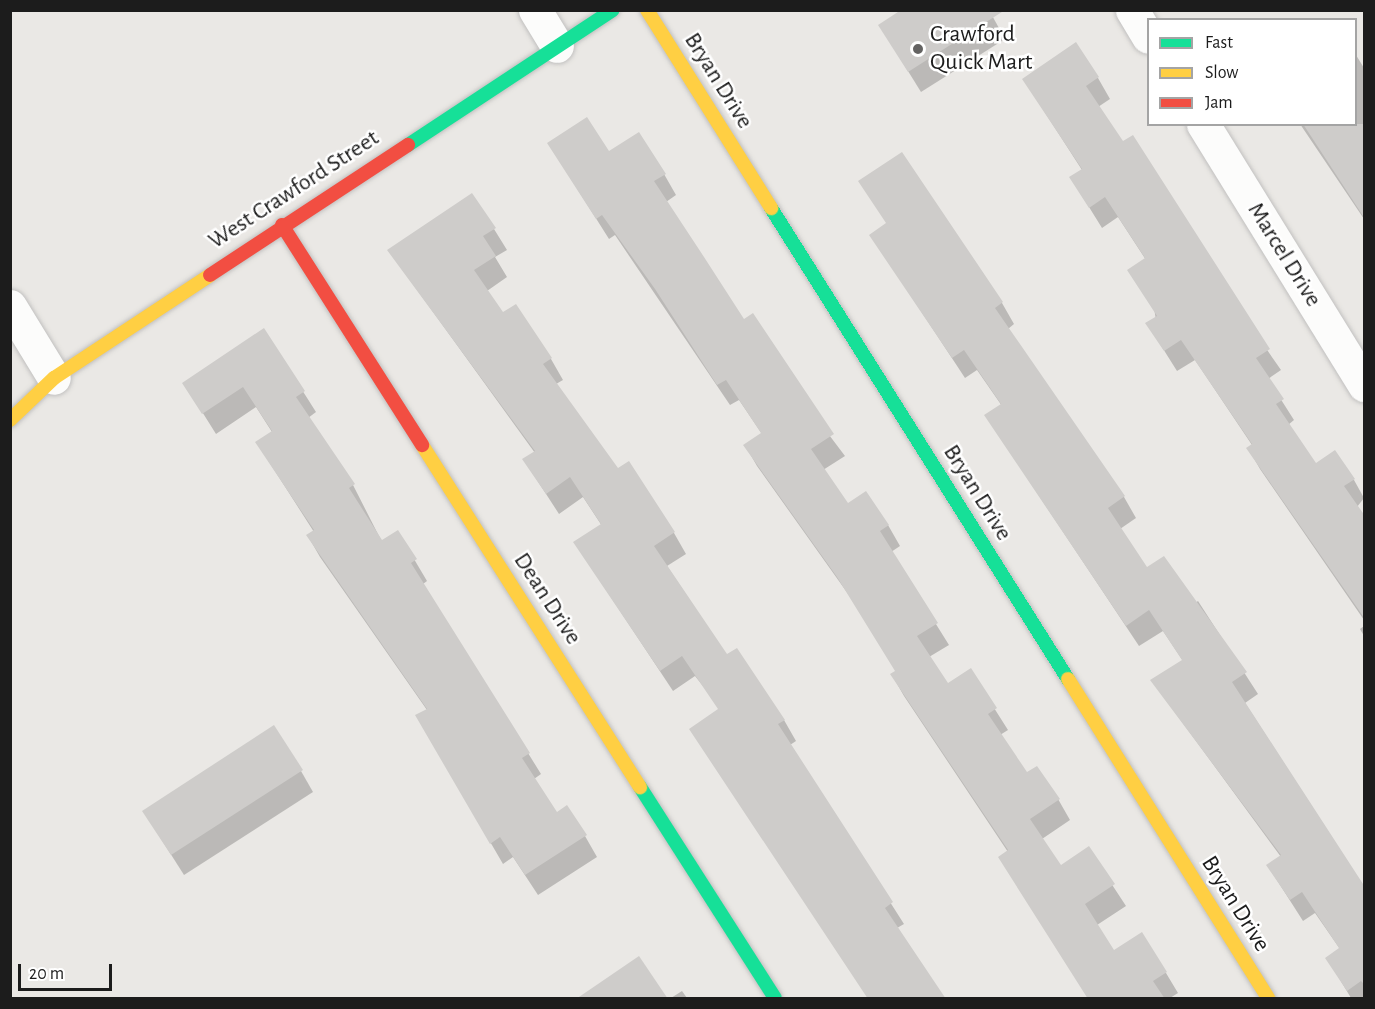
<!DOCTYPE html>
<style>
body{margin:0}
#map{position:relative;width:1375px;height:1009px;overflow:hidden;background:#eae8e5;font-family:"Alegreya Sans",sans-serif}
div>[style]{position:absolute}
.shadow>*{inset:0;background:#0003}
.building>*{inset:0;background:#ceccca}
.roads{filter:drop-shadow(0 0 2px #c1c0bf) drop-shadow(0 0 2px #c1c0bf)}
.street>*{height:33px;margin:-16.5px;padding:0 16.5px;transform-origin:16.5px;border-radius:16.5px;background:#fcfcfb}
.fast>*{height:14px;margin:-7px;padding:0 7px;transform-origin:7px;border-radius:7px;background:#16e098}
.slow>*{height:14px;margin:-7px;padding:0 7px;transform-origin:7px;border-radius:7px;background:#ffcf43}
.jam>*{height:14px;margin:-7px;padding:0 7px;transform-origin:7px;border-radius:7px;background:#f24e42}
.dots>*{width:16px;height:16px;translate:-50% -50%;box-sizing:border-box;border:3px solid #fff;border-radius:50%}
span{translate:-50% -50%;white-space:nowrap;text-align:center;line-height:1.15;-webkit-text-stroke:5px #fff;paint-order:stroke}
.poi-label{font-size:24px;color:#1c1c1c}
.left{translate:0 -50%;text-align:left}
.street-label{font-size:24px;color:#1c1c1c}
.frame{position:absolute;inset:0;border:12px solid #1c1c1c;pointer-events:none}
.legend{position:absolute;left:1147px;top:18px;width:210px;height:108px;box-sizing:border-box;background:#fff;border:2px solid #a4a4a4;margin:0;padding:8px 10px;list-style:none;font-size:18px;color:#1c1c1c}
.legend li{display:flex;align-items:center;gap:12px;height:30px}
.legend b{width:30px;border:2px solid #a4a4a4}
.scale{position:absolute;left:18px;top:964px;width:94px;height:27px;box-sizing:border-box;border:3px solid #1c1c1c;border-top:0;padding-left:8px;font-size:18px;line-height:21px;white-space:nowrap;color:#1c1c1c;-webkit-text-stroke:4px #fff;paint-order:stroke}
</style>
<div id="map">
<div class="shadow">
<div style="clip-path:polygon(989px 10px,1005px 39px,921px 92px,880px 26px)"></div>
<div style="clip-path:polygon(1356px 55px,1364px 68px,1364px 219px,1300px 124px,1356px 124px)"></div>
<div style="clip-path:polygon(1098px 78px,1110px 99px,1098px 107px,1281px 370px,1268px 379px,1294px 420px,1288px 425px,1315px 465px,1354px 480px,1364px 498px,1357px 507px,1364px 518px,1364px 620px,1260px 469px,1248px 448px,1252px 445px,1195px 360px,1177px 371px,1160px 344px,1146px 260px,1118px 217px,1102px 228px,1071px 178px,1082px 170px,1024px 80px)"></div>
<div style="clip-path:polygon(549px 144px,609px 153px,664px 174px,676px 195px,666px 202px,744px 322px,845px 456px,823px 470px,847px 505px,888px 525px,900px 546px,891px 552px,949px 645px,929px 657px,947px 685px,970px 670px,1008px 730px,1000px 735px,1027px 774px,1058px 799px,1070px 820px,1042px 839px,1061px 867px,1088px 848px,1126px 906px,1097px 925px,1114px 952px,1166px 973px,1178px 993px,1170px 998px,1089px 998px,1008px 852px,904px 696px,892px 675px,897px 672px,851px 598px,757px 466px,745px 445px,762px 434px,739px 400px,730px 405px,615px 235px,609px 239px)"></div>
<div style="clip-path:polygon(902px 154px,1002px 303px,1014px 324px,1008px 329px,1124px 497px,1136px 518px,1120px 529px,1147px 569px,1194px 604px,1198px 601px,1258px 694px,1245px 703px,1364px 887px,1364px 998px,1351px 998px,1327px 958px,1340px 949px,1315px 913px,1303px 921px,1268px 866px,1281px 857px,1152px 681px,1183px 661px,1163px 631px,1139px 646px,986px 416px,1002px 406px,977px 370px,965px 378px,871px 235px,887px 224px)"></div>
<div style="clip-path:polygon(494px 229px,507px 250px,495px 257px,507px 277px,487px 291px,503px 314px,551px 359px,563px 380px,556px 384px,617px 470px,628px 463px,674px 533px,686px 554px,667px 566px,727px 656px,784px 720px,796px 741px,790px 745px,904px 924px,897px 928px,695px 676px,673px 691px,575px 543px,602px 526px,583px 497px,559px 514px,524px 460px,535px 453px,389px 251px)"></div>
<div style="clip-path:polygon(264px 330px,316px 412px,308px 418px,353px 485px,382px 542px,398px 532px,427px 581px,423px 584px,541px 774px,534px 779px,556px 814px,585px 836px,597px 857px,538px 895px,513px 857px,503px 864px,417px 716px,427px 710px,320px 557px,308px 536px,314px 532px,257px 443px,272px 432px,256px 407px,216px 434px,184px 383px)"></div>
<div style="clip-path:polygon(1364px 626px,1364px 636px,1360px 629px)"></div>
<div style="clip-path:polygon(301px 771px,313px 792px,184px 875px,144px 812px)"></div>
<div style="clip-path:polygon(682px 991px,687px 998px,671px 998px)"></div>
</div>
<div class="building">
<div style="clip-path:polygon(901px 10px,1005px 10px,908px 72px,878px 25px)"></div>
<div style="clip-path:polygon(1076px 42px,1099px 77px,1086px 86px,1123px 141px,1133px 135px,1270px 349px,1256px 358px,1284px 399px,1276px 404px,1316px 463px,1335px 450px,1355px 479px,1344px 486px,1365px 516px,1365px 619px,1246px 448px,1252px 444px,1181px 340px,1164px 351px,1145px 323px,1157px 316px,1127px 270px,1145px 258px,1105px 197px,1089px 208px,1069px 177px,1082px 169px,1022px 79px)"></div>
<div style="clip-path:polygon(587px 117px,609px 151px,639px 132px,666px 174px,654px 181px,704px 257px,744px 319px,753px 313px,834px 434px,811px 449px,848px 503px,866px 491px,889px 525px,880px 531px,938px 623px,917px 636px,948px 683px,971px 668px,997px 708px,988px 714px,1027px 772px,1037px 766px,1060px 799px,1030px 819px,1061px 865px,1089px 846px,1115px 884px,1085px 904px,1114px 950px,1142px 932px,1167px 972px,1153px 981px,1165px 999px,1088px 999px,998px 857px,1008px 850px,890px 674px,895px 671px,837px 577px,743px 445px,761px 433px,726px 380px,717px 385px,655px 289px,602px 215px,596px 219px,547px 143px)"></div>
<div style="clip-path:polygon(1303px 124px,1365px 124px,1365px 219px)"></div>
<div style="clip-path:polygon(902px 152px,1003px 302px,995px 308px,1125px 496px,1108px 508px,1147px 567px,1164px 556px,1247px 672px,1232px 682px,1365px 887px,1365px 985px,1361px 981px,1347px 991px,1325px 958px,1339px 948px,1302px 892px,1290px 900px,1266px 865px,1281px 855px,1150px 680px,1182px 660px,1149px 610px,1126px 626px,984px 415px,1001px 404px,964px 350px,952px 358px,869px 235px,886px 223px,858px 181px)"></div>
<div style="clip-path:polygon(472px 193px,496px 228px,483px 236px,496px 256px,474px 270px,503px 312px,516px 304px,552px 358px,543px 364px,618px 468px,629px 461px,675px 532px,654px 546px,727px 654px,737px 648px,785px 720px,778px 724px,893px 902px,885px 908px,946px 999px,868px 999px,689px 729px,718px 709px,682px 656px,660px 671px,573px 542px,601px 524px,570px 477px,546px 494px,522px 459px,535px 451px,387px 250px)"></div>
<div style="clip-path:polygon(264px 328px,305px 391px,296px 397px,355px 484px,349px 488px,382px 540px,398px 530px,417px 559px,411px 563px,530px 753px,522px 758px,557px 812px,567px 805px,587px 835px,525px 875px,500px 837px,490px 844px,415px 715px,427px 709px,306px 535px,314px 530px,255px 442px,272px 431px,243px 387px,202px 414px,182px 383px)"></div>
<div style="clip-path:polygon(274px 725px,303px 770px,171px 855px,142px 811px)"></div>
<div style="clip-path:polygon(639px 956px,668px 999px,576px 999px)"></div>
</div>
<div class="roads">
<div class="street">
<div style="left:535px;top:10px;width:42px;rotate:58.6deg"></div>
<div style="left:1132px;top:10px;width:31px;rotate:59deg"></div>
<div style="left:1203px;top:124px;width:307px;rotate:58.3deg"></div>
<div style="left:10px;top:306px;width:84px;rotate:58.6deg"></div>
</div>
<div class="fast">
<div style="left:408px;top:145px;width:245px;rotate:-33.4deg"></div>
<div style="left:771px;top:208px;width:557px;rotate:57.77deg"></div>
<div style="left:640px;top:787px;width:250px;rotate:57.4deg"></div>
</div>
<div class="slow">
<div style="left:647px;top:10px;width:234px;rotate:57.9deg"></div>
<div style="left:10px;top:420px;width:61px;rotate:-43.7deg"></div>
<div style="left:54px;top:378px;width:187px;rotate:-33.4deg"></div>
<div style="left:422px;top:445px;width:406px;rotate:57.5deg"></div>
<div style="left:1068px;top:679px;width:377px;rotate:57.9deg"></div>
</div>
<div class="jam">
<div style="left:282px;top:225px;width:261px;rotate:57.5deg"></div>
<div style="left:210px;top:275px;width:237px;rotate:-33.3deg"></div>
</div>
</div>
<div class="dots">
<div style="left:918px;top:49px;background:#646362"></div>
</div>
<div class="poi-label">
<span class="left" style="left:930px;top:49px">Crawford<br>Quick Mart</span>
</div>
<div class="street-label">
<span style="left:718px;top:81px;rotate:58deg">Bryan Drive</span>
<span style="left:294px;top:190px;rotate:-33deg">West Crawford Street</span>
<span style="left:1284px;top:255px;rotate:58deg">Marcel Drive</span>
<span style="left:977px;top:493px;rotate:58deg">Bryan Drive</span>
<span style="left:547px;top:599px;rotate:57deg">Dean Drive</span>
<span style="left:1235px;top:904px;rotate:58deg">Bryan Drive</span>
</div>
<div class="frame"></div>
<ul class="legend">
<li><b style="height:8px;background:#16e098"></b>Fast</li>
<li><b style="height:8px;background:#ffcf43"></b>Slow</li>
<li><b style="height:8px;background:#f24e42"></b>Jam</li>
</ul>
<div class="scale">20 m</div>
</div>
